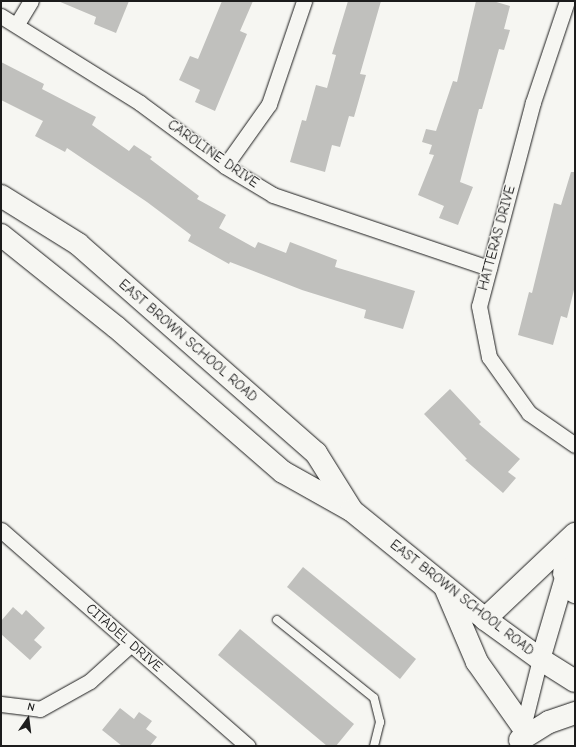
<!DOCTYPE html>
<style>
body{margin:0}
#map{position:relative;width:576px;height:747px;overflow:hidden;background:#f6f6f2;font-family:"Comic Neue",sans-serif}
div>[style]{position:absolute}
.building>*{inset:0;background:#c0c0bd}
.roads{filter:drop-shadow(0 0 1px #1c1c1c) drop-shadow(0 0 1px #1c1c1c)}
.service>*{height:8px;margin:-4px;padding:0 4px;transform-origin:4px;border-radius:4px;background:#f6f6f2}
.minor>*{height:15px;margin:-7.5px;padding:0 7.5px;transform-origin:7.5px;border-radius:7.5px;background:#f6f6f2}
.tertiary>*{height:19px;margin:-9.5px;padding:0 9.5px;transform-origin:9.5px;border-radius:9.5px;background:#f6f6f2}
.secondary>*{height:22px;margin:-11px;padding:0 11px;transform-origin:11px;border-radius:11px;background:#f6f6f2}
span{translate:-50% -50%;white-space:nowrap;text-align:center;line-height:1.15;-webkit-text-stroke:3px #f6f6f2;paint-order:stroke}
.street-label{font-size:14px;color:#1c1c1c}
.frame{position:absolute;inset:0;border:2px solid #1c1c1c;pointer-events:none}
.north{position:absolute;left:8px;top:699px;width:40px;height:40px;-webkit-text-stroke:3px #f6f6f2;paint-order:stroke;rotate:14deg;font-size:11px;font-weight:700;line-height:16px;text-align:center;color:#1c1c1c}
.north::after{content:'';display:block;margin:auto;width:14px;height:18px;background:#1c1c1c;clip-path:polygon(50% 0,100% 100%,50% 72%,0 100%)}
</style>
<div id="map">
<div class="building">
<div style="clip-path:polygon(58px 1px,129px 1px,116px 33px,94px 24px,96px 17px)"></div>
<div style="clip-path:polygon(222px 1px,253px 1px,240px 31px,247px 34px,215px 111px,195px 102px,200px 90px,179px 80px,190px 56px,198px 59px)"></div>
<div style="clip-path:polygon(348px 1px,381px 1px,360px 74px,366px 75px,354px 117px,349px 116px,340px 147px,332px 145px,325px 172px,290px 162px,302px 120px,306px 121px,316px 85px,327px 88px,336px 55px,332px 54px)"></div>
<div style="clip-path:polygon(476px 1px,493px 1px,510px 6px,504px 29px,510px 30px,504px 50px,499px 49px,482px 109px,479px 109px,460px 182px,473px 187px,458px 225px,439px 218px,444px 206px,418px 195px,434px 155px,429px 154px,432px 145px,422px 142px,426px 129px,436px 131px,453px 81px,457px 82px)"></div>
<div style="clip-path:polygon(1px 62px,44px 84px,42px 89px,96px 117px,92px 125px,129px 151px,134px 145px,152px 157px,150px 159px,199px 196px,197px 199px,226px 215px,219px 228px,255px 248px,258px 242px,286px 253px,290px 242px,337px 260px,335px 267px,415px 291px,403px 329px,364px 318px,366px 310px,302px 290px,230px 262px,229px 264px,188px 241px,191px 235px,147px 202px,67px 148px,65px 152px,35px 136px,43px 121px,1px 100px)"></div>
<div style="clip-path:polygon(571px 172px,575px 172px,575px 286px,567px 318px,561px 316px,553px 345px,518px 335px,529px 292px,532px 293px,554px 203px,561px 205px)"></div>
<div style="clip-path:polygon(450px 389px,481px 422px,479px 424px,520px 459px,508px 472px,516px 478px,503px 493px,465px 460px,467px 459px,424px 414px)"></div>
<div style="clip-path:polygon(303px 567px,416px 659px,400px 679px,287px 587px)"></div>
<div style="clip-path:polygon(13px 607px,22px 615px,26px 610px,45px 628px,34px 640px,42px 647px,30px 660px,1px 634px,1px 621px)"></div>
<div style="clip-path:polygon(240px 629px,354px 724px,336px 746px,327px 746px,218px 655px)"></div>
<div style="clip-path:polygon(120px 708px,134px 719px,139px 712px,152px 721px,146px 729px,157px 737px,150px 746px,122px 746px,102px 730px)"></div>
</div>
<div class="roads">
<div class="service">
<div style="left:277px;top:620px;width:124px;rotate:38.8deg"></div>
<div style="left:374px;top:698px;width:25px;rotate:76deg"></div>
<div style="left:380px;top:722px;width:25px;rotate:104deg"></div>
</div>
<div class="minor">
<div style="left:567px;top:1px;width:107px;rotate:108.6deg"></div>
<div style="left:533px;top:102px;width:211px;rotate:104.8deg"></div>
<div style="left:479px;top:306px;width:52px;rotate:78.9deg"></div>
<div style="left:489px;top:357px;width:69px;rotate:54.5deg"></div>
<div style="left:529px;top:413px;width:56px;rotate:34.8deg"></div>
<div style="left:1px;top:16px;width:164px;rotate:32deg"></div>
<div style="left:140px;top:103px;width:106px;rotate:36.5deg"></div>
<div style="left:225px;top:166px;width:56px;rotate:31.1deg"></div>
<div style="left:273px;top:195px;width:228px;rotate:18.7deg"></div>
<div style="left:17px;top:24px;width:27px;rotate:-59deg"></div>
<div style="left:225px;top:166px;width:76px;rotate:-54.6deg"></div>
<div style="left:269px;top:104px;width:109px;rotate:-71.2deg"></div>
<div style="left:1px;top:530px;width:328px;rotate:41.2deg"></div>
<div style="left:1px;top:704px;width:39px;rotate:7deg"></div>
<div style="left:40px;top:709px;width:57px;rotate:-29.2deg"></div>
<div style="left:90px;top:681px;width:55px;rotate:-42.1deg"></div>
<div style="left:522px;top:731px;width:74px;rotate:-76deg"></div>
</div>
<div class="tertiary">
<div style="left:540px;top:659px;width:124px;rotate:-73.6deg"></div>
</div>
<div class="secondary">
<div style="left:1px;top:196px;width:91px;rotate:31.9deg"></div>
<div style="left:78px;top:244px;width:317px;rotate:41.3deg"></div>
<div style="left:316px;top:453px;width:66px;rotate:58deg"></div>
<div style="left:1px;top:235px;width:147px;rotate:38.7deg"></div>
<div style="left:116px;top:327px;width:221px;rotate:41deg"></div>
<div style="left:283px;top:472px;width:78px;rotate:29.2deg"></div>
<div style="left:351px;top:510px;width:173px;rotate:39.1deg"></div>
<div style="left:485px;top:619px;width:68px;rotate:36deg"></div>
<div style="left:540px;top:659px;width:41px;rotate:32.2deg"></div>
<div style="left:564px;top:573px;width:22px;rotate:60deg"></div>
<div style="left:445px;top:587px;width:82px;rotate:66.9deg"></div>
<div style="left:477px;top:662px;width:80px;rotate:54.7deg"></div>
<div style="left:485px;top:619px;width:124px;rotate:-43.4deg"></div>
<div style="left:520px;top:740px;width:34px;rotate:-32deg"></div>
<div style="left:549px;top:722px;width:28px;rotate:-19deg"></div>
</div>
</div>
<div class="street-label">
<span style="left:213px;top:154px;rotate:35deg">CAROLINE DRIVE</span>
<span style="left:497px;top:238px;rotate:-75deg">HATTERAS DRIVE</span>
<span style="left:188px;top:341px;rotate:41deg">EAST BROWN SCHOOL ROAD</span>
<span style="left:462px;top:598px;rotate:38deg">EAST BROWN SCHOOL ROAD</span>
<span style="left:124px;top:638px;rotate:41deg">CITADEL DRIVE</span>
</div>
<div class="frame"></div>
<div class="north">N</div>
</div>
